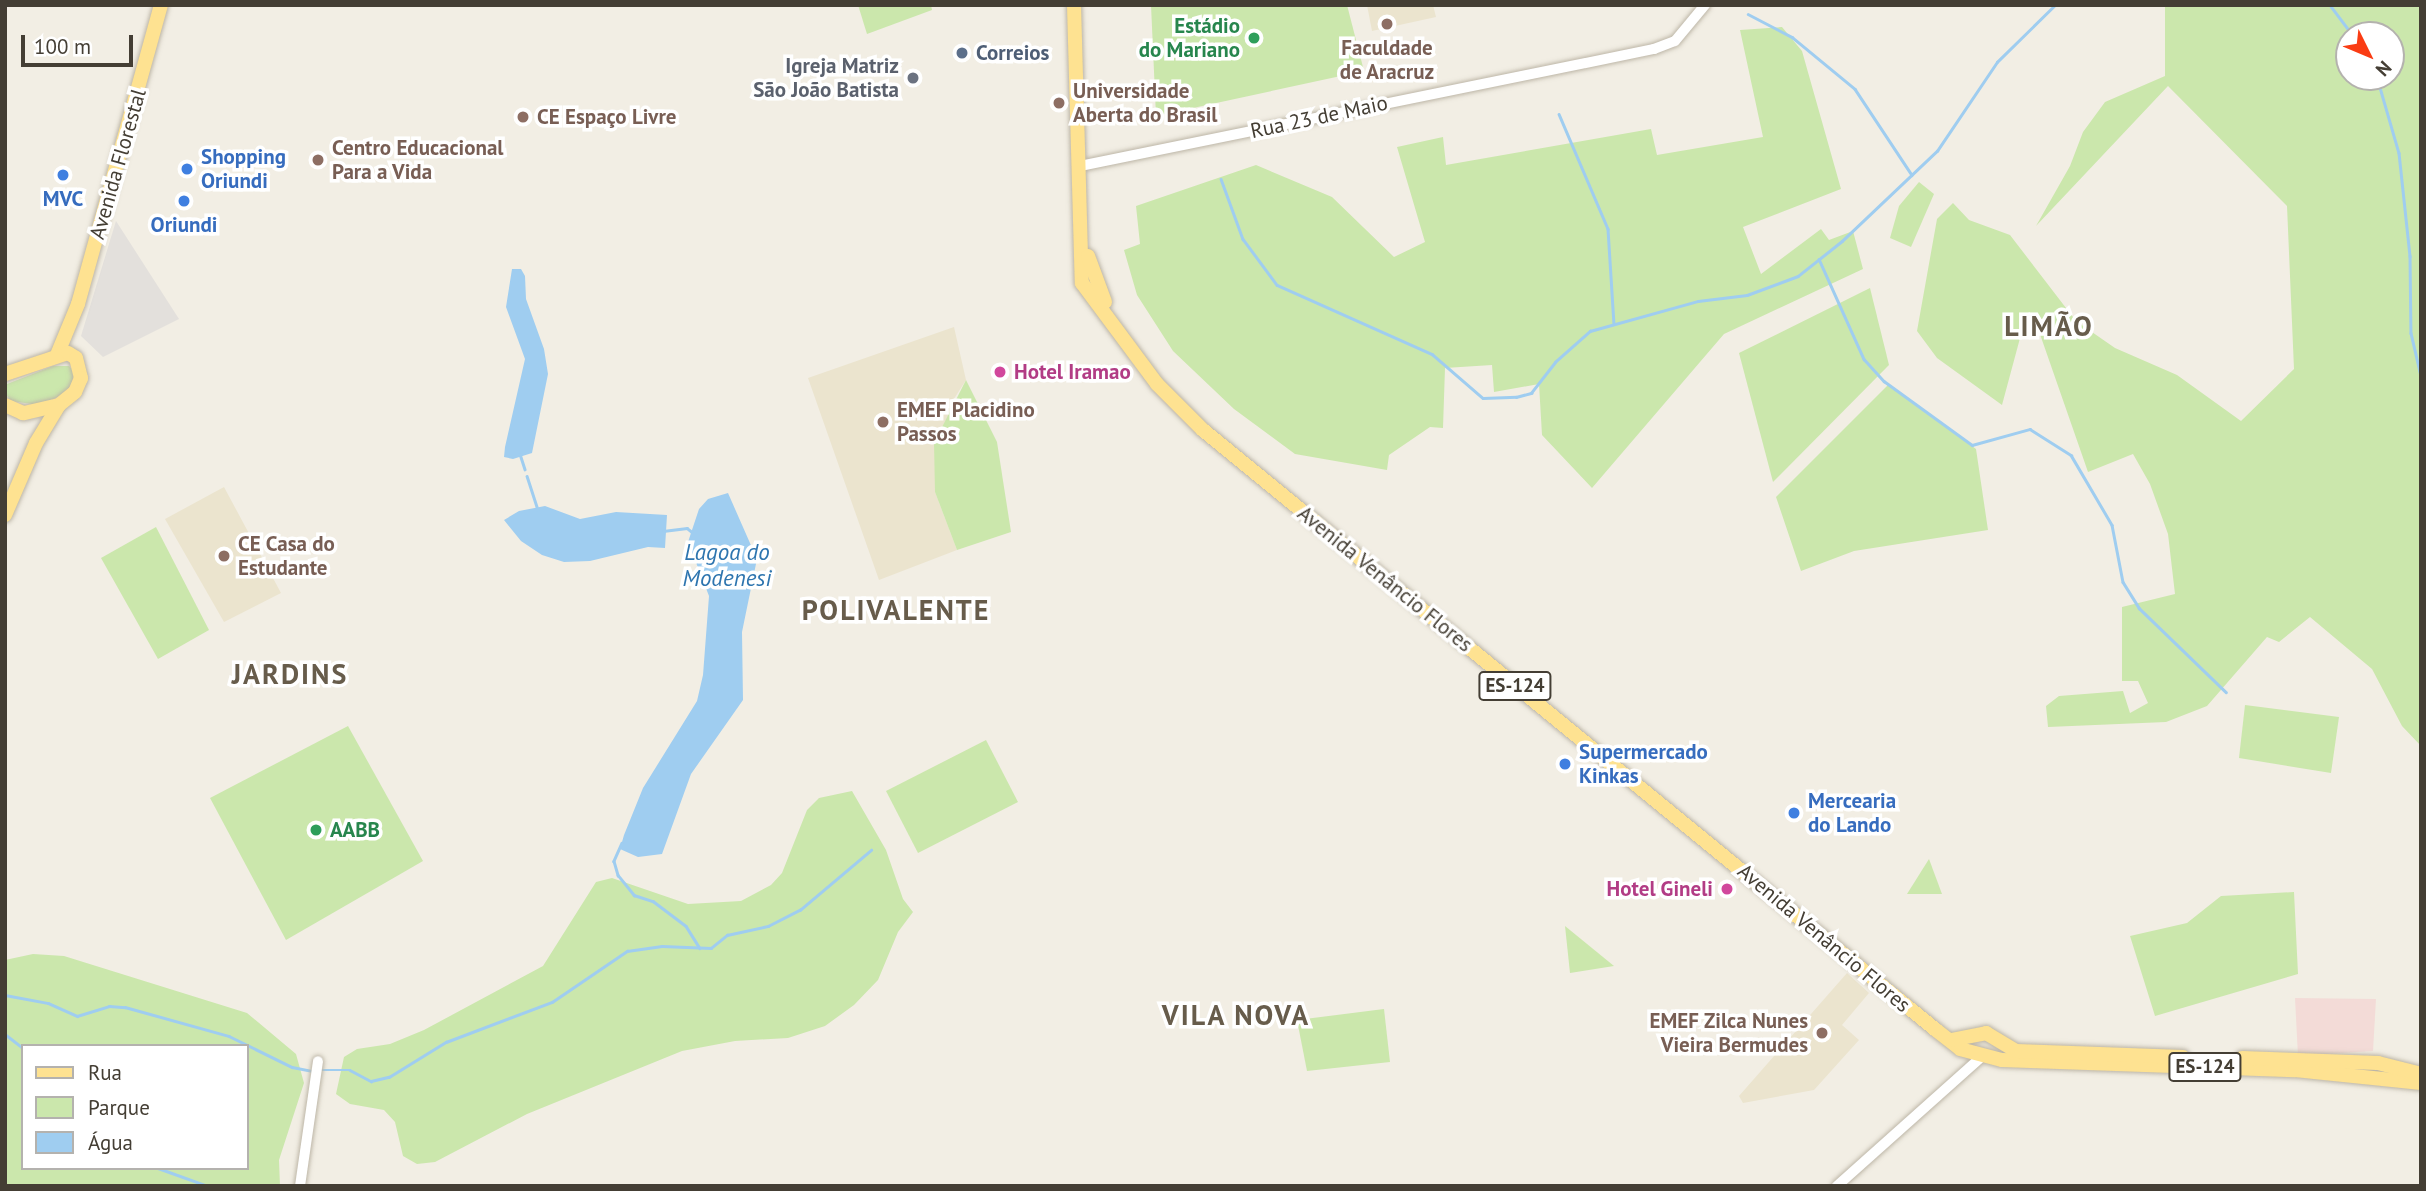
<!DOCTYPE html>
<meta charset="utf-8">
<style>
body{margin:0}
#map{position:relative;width:2426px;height:1191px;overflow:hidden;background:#f2eee4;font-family:"PT Sans",sans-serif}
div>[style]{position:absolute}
.education>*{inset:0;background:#ebe4ce}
.medical>*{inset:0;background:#f3dbd7}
.green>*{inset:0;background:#cbe7ac}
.parking>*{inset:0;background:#e3e0dc}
.water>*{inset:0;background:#9fcdf0}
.stream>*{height:2.5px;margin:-1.25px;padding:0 1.25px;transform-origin:1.25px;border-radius:1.25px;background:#9fcdf0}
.roads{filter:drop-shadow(0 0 2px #bdb6a7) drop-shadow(0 0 2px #bdb6a7)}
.minor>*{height:10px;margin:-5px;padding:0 5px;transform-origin:5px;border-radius:5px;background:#fff}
.major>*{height:14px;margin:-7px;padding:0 7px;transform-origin:7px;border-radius:7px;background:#fee291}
.dots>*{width:19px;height:19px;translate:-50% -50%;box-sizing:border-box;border:4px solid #fff;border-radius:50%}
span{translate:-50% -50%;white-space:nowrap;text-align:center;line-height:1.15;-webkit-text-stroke:7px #fff;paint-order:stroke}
.shield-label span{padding:2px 5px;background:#fff;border:2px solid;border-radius:5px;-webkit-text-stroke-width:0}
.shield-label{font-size:19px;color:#443e34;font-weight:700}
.leisure-label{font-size:21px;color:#27864d;font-weight:700}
.right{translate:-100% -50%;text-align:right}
.left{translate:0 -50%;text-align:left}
.education-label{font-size:21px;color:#785e54;font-weight:700}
.service-label{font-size:21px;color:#4e5e75;font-weight:700}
.worship-label{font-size:21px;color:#5b616d;font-weight:700}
.street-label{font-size:21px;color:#443e34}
.shop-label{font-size:21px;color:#366cbe;font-weight:700}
.hotel-label{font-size:21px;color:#b23c85;font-weight:700}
.water-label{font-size:23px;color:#2e75af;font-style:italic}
.district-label{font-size:28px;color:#675c4b;font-weight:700;letter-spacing:2px}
.frame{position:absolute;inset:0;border:7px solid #443e34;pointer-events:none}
.legend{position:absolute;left:21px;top:1044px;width:228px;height:126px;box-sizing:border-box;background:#fff;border:2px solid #b4b2ae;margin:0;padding:9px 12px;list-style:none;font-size:21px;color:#443e34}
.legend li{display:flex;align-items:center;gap:14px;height:35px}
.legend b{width:35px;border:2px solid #b4b2ae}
.north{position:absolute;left:2335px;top:21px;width:70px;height:70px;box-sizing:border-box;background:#fff;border:2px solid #b4b2ae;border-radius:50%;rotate:133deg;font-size:19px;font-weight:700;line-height:28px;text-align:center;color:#443e34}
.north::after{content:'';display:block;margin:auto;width:24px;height:32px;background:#fa3c13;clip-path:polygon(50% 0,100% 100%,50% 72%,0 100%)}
.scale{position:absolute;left:21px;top:35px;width:112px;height:32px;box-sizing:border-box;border:4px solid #443e34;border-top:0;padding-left:9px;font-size:21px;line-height:24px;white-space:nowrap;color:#443e34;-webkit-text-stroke:5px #fff;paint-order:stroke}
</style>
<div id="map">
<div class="education">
<div style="clip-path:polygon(1367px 5px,1433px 5px,1436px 17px,1372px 31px)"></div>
<div style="clip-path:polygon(954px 327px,966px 380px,952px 402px,935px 492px,957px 550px,879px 580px,808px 378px)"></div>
<div style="clip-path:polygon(224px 487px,281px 593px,224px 622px,165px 519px)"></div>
<div style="clip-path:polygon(1847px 973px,1869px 993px,1842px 1025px,1859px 1040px,1814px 1090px,1743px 1103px,1739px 1096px)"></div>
</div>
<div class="medical">
<div style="clip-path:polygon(2295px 998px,2376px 999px,2373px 1051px,2298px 1056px)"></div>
</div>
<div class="green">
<div style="clip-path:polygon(858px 5px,931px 5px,932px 10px,867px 34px)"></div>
<div style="clip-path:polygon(1151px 5px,1347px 5px,1364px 71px,1156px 116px)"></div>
<div style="clip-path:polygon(evenodd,2165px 5px,2421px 5px,2421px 746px,2402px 726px,2372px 669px,2310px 617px,2279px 642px,2267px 637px,2207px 706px,2166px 722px,2048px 727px,2046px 706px,2059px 696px,2123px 691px,2130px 713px,2148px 703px,2138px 681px,2122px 681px,2122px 607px,2175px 594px,2168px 534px,2150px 484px,2133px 454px,2088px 472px,2034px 317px,2023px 327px,2002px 405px,1937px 358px,1917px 331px,1937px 219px,1953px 203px,1969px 220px,2010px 235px,2076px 321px,2115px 348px,2177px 375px,2241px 421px,2294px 369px,2287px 206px,2168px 86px,2036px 226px,2070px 166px,2083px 132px,2105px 102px,2165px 76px,2165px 5px,2349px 35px,2391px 35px,2391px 77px,2349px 77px,2349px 35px)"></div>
<div style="clip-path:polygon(1782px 27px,1802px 51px,1841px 189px,1743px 227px,1761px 274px,1821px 229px,1829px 240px,1853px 231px,1863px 269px,1724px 334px,1592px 488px,1542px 435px,1539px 384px,1494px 392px,1492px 365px,1445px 368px,1443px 428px,1430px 427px,1389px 455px,1387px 470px,1295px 454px,1234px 409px,1173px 351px,1137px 295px,1124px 250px,1140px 244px,1136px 206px,1256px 165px,1332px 197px,1394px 257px,1425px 242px,1397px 147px,1443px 137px,1446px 165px,1651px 129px,1657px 155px,1763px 137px,1740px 30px)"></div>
<div style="clip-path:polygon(1919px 182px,1934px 194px,1911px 247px,1890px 238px,1899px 206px)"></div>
<div style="clip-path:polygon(1870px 288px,1889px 365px,1773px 482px,1739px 353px)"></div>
<div style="clip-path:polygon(53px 366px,69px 366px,75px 373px,74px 384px,60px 396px,39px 405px,11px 401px,5px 393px,7px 384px)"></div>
<div style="clip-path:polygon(966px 380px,997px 442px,1011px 532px,957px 550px,935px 492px,934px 443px)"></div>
<div style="clip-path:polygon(1889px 384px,1976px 449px,1988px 530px,1854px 551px,1801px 571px,1776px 497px)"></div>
<div style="clip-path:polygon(156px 527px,209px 630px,158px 659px,101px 558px)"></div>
<div style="clip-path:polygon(2245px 705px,2339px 717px,2331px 773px,2239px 758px)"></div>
<div style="clip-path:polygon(348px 726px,423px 861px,286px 940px,210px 798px)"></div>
<div style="clip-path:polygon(986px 740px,1018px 802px,918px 853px,886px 791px)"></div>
<div style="clip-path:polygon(852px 791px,886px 850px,903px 899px,913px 912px,898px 932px,878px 980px,854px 1005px,825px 1026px,788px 1038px,735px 1041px,682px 1051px,527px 1114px,435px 1162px,417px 1164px,403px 1156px,395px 1122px,384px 1110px,350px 1104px,336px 1094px,344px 1057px,357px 1049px,390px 1044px,424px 1030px,543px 966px,596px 882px,612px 878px,688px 904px,741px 901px,771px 885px,782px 873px,807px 810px,819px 798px)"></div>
<div style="clip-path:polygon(1929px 859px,1942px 894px,1907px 894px)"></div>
<div style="clip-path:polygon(2294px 892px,2298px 974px,2155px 1016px,2130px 936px,2187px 923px,2221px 896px)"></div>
<div style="clip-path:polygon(1565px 926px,1614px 966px,1570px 973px)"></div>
<div style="clip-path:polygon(evenodd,33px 954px,64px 956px,247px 1013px,296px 1054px,304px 1083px,279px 1160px,280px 1186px,5px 1186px,5px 960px,33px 954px,23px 1046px,247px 1046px,247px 1168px,23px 1168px,23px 1046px)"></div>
<div style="clip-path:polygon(1384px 1009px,1390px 1062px,1307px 1071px,1297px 1020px)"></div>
</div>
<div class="parking">
<div style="clip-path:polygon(116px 221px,179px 319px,103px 357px,81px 336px)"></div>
</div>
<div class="water">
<div style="clip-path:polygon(512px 269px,521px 269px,525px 276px,526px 299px,544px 349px,548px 374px,532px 453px,513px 459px,504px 457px,505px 447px,525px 359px,506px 307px)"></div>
<div style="clip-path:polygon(728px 493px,757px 559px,742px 632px,743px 700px,691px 774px,662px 854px,638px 857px,620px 849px,624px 835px,643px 788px,697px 701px,703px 675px,709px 596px,688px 542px,699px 509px,708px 499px)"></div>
<div style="clip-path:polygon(545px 506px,580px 519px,616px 512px,667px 515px,665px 548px,648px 547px,590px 561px,564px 562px,542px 555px,521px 541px,504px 520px,519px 511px)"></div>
</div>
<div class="stream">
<div style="left:2330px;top:5px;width:38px;rotate:53deg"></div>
<div style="left:1748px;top:14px;width:50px;rotate:27.6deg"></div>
<div style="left:1792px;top:37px;width:82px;rotate:39.5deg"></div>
<div style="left:1855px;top:89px;width:103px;rotate:56.5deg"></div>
<div style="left:2377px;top:77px;width:79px;rotate:73.9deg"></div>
<div style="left:2399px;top:153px;width:104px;rotate:83.9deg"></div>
<div style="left:2410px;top:256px;width:77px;rotate:89.3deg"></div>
<div style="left:2411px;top:333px;width:44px;rotate:76.9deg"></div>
<div style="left:1559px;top:114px;width:125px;rotate:66.9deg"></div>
<div style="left:1608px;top:229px;width:95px;rotate:86.4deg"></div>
<div style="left:1221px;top:179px;width:64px;rotate:69.9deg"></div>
<div style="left:1243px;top:239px;width:57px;rotate:53.5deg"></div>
<div style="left:1277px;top:285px;width:170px;rotate:24deg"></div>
<div style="left:1432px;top:354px;width:67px;rotate:40.8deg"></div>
<div style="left:1483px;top:398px;width:33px;rotate:-2deg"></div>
<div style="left:1516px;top:397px;width:16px;rotate:-15deg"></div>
<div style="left:1531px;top:393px;width:39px;rotate:-52deg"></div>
<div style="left:1555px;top:362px;width:47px;rotate:-41.5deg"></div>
<div style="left:1590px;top:331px;width:112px;rotate:-15.5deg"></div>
<div style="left:1698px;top:301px;width:49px;rotate:-7deg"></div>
<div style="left:1747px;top:295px;width:54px;rotate:-20.4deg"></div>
<div style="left:1798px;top:276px;width:56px;rotate:-38.5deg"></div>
<div style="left:1842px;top:241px;width:131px;rotate:-43.5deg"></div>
<div style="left:1937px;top:151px;width:107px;rotate:-56deg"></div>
<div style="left:1997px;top:62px;width:81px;rotate:-44.5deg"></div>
<div style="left:1819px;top:259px;width:110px;rotate:65.8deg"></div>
<div style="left:1864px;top:359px;width:30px;rotate:48deg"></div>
<div style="left:1884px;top:381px;width:109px;rotate:36deg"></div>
<div style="left:1972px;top:445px;width:60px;rotate:-15.4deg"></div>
<div style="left:2030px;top:429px;width:49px;rotate:32.4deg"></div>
<div style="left:2071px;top:455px;width:81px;rotate:59.6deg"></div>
<div style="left:2112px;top:525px;width:58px;rotate:79.1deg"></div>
<div style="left:2123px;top:582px;width:31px;rotate:58deg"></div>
<div style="left:2139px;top:608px;width:121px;rotate:44deg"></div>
<div style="left:520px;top:454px;width:16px;rotate:72deg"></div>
<div style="left:527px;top:476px;width:36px;rotate:72deg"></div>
<div style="left:663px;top:531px;width:24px;rotate:-7deg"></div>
<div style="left:687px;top:528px;width:6px;rotate:39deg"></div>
<div style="left:622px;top:843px;width:20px;rotate:114deg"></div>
<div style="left:614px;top:861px;width:15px;rotate:74deg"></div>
<div style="left:618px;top:875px;width:26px;rotate:51deg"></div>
<div style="left:634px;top:895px;width:20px;rotate:18deg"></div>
<div style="left:653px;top:901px;width:41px;rotate:37.1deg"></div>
<div style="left:686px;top:926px;width:26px;rotate:58deg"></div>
<div style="left:5px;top:995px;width:44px;rotate:10.5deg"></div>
<div style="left:48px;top:1003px;width:32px;rotate:24deg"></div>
<div style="left:77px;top:1016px;width:34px;rotate:-17deg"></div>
<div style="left:109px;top:1006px;width:16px;rotate:4deg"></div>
<div style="left:125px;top:1007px;width:108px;rotate:15.6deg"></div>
<div style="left:229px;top:1036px;width:70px;rotate:26.2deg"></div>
<div style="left:292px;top:1067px;width:21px;rotate:11deg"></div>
<div style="left:5px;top:1034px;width:23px;rotate:38deg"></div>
<div style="left:320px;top:1070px;width:30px"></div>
<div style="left:350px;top:1070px;width:24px;rotate:28deg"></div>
<div style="left:371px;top:1081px;width:18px;rotate:-13deg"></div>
<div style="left:389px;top:1077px;width:67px;rotate:-31.6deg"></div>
<div style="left:446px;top:1042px;width:113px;rotate:-20.7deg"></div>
<div style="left:552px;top:1002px;width:91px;rotate:-34.2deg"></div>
<div style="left:627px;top:951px;width:35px;rotate:-8deg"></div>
<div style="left:662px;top:946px;width:49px;rotate:2.3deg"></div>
<div style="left:711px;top:948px;width:21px;rotate:-39deg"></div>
<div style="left:727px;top:935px;width:42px;rotate:-12.4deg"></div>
<div style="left:768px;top:926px;width:36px;rotate:-27deg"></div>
<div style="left:800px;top:910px;width:93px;rotate:-40.2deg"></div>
<div style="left:158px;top:1168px;width:53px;rotate:19.8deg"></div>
</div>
<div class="roads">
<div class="minor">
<div style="left:1080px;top:166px;width:586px;rotate:-11.52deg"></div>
<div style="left:1654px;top:49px;width:22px;rotate:-21deg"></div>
<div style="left:1675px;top:41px;width:47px;rotate:-50.2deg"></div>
<div style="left:300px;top:1186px;width:126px;rotate:-81.8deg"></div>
<div style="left:1837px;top:1186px;width:192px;rotate:-41.8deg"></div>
</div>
<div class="major">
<div style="left:1074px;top:5px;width:278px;rotate:88.4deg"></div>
<div style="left:1082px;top:283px;width:126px;rotate:53.4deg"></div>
<div style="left:1157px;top:384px;width:65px;rotate:45deg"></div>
<div style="left:1203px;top:430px;width:947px;rotate:39.3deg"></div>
<div style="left:1936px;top:1030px;width:31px;rotate:38deg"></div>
<div style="left:1960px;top:1049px;width:43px;rotate:14.7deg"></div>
<div style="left:2002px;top:1060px;width:293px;rotate:2deg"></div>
<div style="left:2295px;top:1070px;width:127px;rotate:5.9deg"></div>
<div style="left:1088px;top:256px;width:49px;rotate:69.7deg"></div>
<div style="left:57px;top:355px;width:55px;rotate:-67.6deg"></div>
<div style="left:78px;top:304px;width:310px;rotate:-74.5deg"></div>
<div style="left:5px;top:374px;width:66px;rotate:-18.4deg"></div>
<div style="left:68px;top:353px;width:9px;rotate:32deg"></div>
<div style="left:76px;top:358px;width:21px;rotate:76deg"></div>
<div style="left:81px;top:378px;width:15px;rotate:113deg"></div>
<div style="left:75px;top:392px;width:21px;rotate:141deg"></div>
<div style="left:59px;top:405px;width:37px;rotate:167deg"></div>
<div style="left:23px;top:413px;width:20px;rotate:-156deg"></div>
<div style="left:5px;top:515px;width:78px;rotate:-66.7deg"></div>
<div style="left:36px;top:443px;width:44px;rotate:-58.8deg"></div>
<div style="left:1951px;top:1040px;width:36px;rotate:-11deg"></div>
<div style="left:1986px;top:1033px;width:35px;rotate:31deg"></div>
<div style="left:2016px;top:1051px;width:167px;rotate:2.1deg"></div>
<div style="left:2242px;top:1058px;width:136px;rotate:2.1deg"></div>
<div style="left:2378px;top:1063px;width:44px;rotate:14.3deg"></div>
</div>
</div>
<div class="dots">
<div style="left:1387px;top:24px;background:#8d6e63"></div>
<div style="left:1254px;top:38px;background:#2e9e5b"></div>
<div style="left:962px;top:53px;background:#5c6f8a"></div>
<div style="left:913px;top:78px;background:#6b7280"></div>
<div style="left:1059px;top:103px;background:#8d6e63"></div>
<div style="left:523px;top:117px;background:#8d6e63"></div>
<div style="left:318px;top:160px;background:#8d6e63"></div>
<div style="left:187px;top:169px;background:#3f7fe0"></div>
<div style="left:63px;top:175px;background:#3f7fe0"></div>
<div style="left:184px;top:201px;background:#3f7fe0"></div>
<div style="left:1000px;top:372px;background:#d1479c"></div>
<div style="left:883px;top:422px;background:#8d6e63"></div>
<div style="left:224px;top:556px;background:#8d6e63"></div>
<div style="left:1565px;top:764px;background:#3f7fe0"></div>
<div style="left:1794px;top:813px;background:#3f7fe0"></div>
<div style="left:316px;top:830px;background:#2e9e5b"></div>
<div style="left:1727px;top:889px;background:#d1479c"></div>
<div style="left:1822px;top:1033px;background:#8d6e63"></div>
</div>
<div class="shield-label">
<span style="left:1515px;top:686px">ES-124</span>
<span style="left:2205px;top:1067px">ES-124</span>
</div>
<div class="leisure-label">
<span class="right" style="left:1240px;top:38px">Estádio<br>do Mariano</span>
<span class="left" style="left:330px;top:830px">AABB</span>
</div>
<div class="education-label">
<span style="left:1387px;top:60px">Faculdade<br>de Aracruz</span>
<span class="left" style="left:1073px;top:103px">Universidade<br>Aberta do Brasil</span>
<span class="left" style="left:537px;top:117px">CE Espaço Livre</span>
<span class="left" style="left:332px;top:160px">Centro Educacional<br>Para a Vida</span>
<span class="left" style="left:897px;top:422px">EMEF Placidino<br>Passos</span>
<span class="left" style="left:238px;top:556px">CE Casa do<br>Estudante</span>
<span class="right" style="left:1808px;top:1033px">EMEF Zilca Nunes<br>Vieira Bermudes</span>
</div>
<div class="service-label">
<span class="left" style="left:976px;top:53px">Correios</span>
</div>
<div class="worship-label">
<span class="right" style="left:899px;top:78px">Igreja Matriz<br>São João Batista</span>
</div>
<div class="street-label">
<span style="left:1319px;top:117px;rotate:-12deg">Rua 23 de Maio</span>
<span style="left:118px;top:164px;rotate:-74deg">Avenida Florestal</span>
<span style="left:1385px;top:579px;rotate:39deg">Avenida Venâncio Flores</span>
<span style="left:1824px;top:938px;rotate:40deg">Avenida Venâncio Flores</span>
</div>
<div class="shop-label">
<span class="left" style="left:201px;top:169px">Shopping<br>Oriundi</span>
<span style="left:63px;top:199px">MVC</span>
<span style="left:184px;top:225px">Oriundi</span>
<span class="left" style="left:1579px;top:764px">Supermercado<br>Kinkas</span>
<span class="left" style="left:1808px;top:813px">Mercearia<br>do Lando</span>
</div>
<div class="hotel-label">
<span class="left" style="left:1014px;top:372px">Hotel Iramao</span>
<span class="right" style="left:1713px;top:889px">Hotel Gineli</span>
</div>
<div class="water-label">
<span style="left:727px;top:565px">Lagoa do<br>Modenesi</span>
</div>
<div class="district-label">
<span style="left:2049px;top:326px">LIMÃO</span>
<span style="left:896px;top:610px">POLIVALENTE</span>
<span style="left:290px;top:674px">JARDINS</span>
<span style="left:1236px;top:1015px">VILA NOVA</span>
</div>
<div class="frame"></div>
<ul class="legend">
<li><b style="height:9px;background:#fee291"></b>Rua</li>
<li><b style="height:19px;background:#cbe7ac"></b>Parque</li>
<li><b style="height:19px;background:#9fcdf0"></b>Água</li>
</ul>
<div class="north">N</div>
<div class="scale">100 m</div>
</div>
